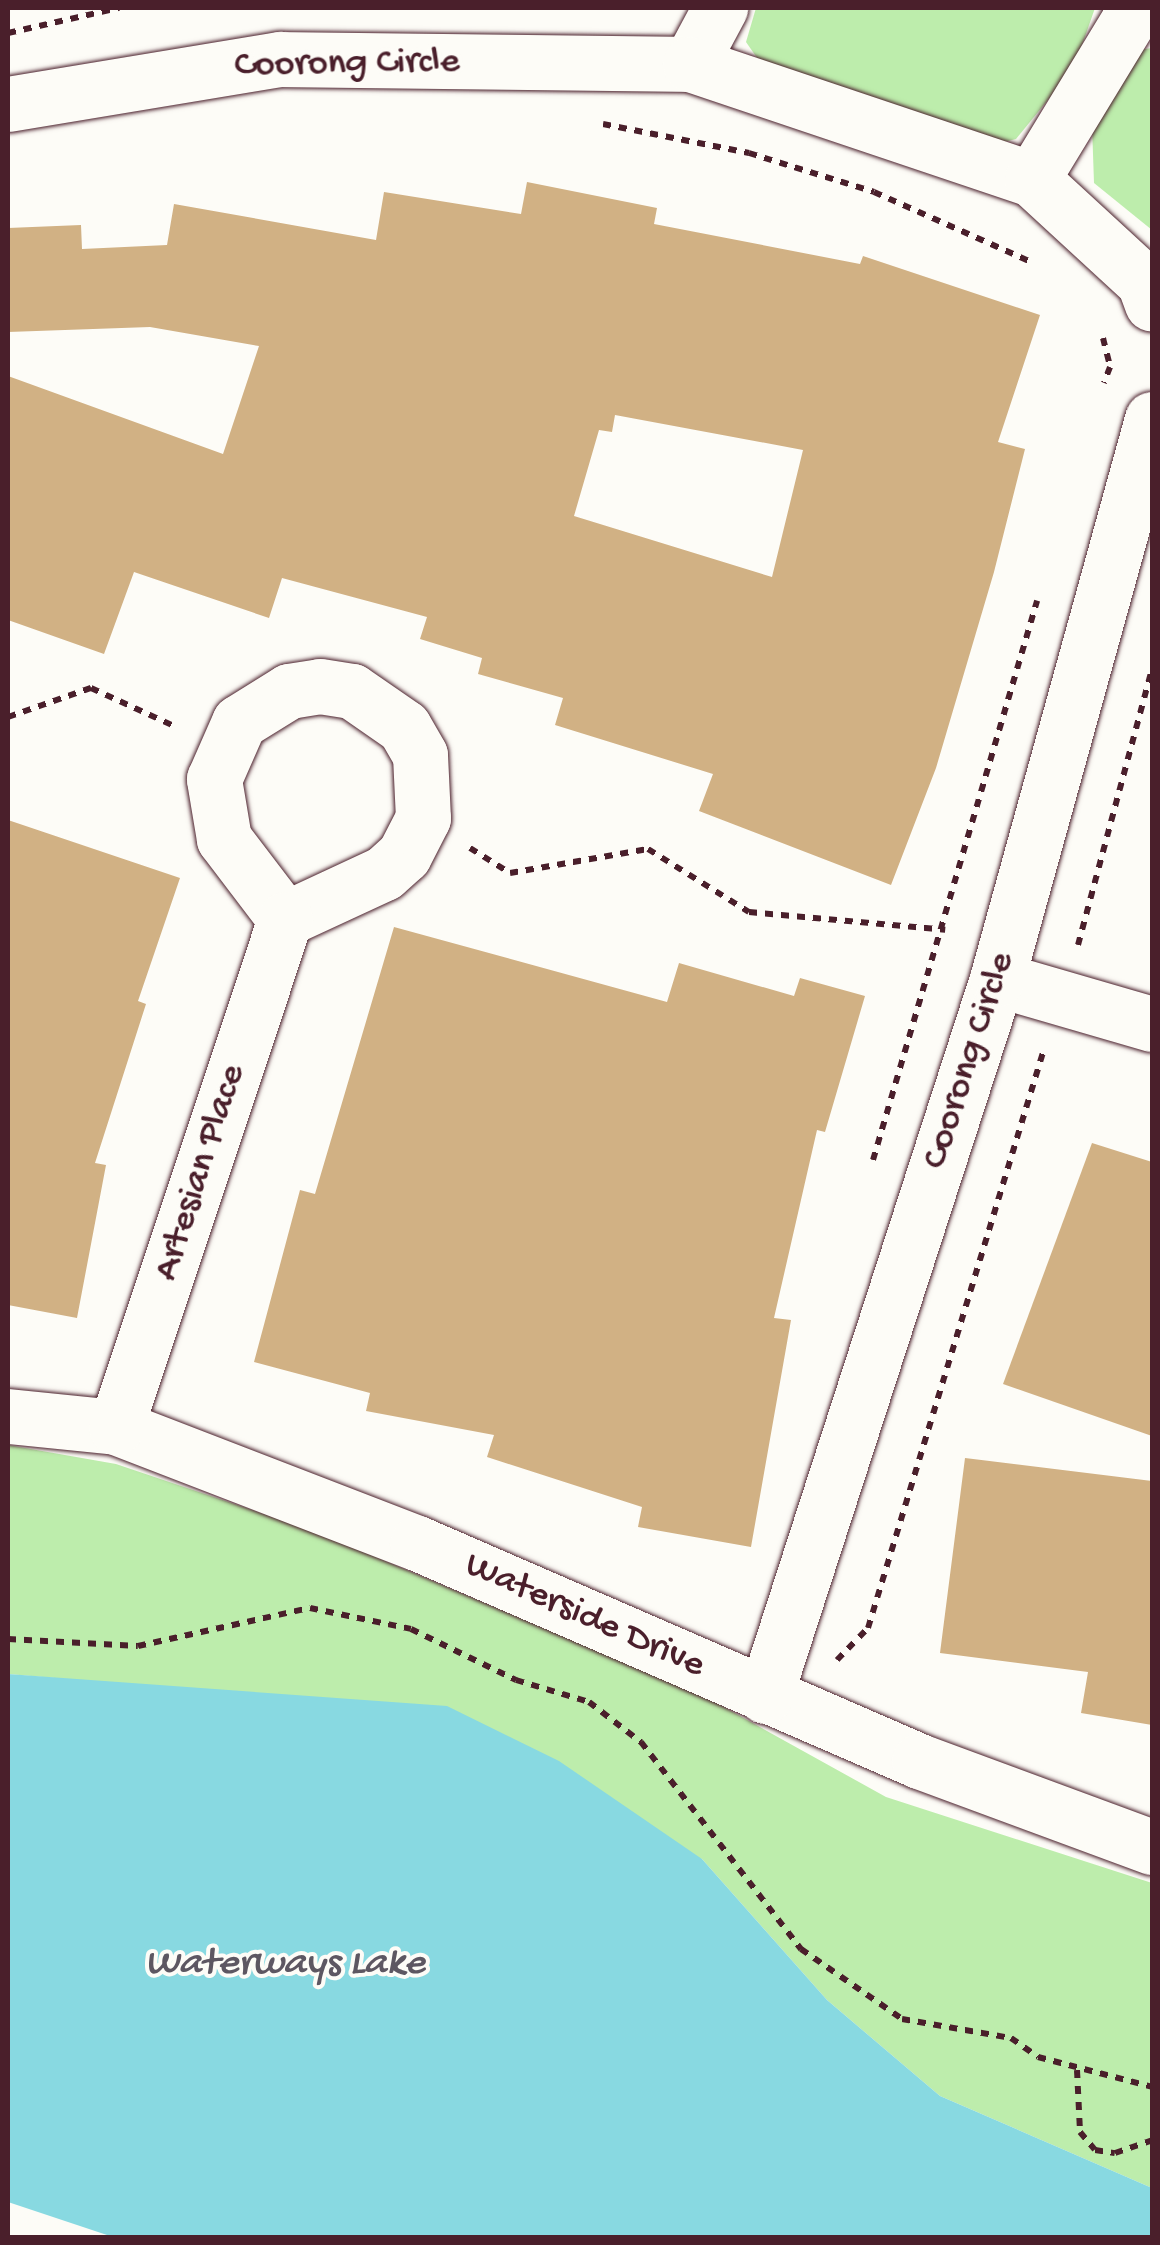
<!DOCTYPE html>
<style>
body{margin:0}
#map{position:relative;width:1160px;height:2245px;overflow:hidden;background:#fdfcf7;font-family:"Gochi Hand",sans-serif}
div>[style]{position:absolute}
.green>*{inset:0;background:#bdedac}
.water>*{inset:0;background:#88d9e1}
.building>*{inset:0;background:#d1b184}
.path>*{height:6px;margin-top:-3px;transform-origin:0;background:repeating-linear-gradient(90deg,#4a1f2b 0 8px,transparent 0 16px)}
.roads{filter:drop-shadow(0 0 2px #4a1f2b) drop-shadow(0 0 2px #4a1f2b)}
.minor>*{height:55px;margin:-27.5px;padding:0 27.5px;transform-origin:27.5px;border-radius:27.5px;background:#fdfcf7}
span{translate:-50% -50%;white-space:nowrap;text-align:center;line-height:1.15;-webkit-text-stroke:8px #fdfcf7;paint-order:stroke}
.street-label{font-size:38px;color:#4a1f2b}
.water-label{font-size:40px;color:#5d5762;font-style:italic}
.frame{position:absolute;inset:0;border:10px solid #4a1f2b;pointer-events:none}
</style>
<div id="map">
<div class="green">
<div style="clip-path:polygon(756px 8px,1095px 8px,1074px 68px,1016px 139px,984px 147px,771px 78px,746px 42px)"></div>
<div style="clip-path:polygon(1152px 48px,1152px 230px,1094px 183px,1092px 125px,1131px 51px)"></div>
<div style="clip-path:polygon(8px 1445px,116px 1464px,314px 1531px,702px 1695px,886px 1797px,1152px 1883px,1152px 2188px,940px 2096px,827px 2000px,702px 1859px,78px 1680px,8px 1674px)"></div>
</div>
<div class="water">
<div style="clip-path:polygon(8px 1674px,447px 1706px,559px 1761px,702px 1859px,827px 2000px,940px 2096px,1152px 2188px,1152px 2237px,116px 2238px,8px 2202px)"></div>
</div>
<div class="building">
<div style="clip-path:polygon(evenodd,527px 182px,657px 208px,654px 224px,860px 264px,863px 256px,1040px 315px,998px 442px,1025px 449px,994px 572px,936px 768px,891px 885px,699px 811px,713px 774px,555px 725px,563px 698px,478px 674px,482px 658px,420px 639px,427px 617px,282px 578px,269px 618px,134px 572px,104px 654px,8px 620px,8px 376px,223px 454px,259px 346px,150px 327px,8px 332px,8px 228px,81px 225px,82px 249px,167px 245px,174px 204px,376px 240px,384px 192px,521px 214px,527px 182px,615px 415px,803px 450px,772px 577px,574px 516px,599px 430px,612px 432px,615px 415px)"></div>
<div style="clip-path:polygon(8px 820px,180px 878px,138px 1001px,146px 1004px,95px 1163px,106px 1165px,77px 1318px,8px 1305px)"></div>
<div style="clip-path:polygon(394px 927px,667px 1002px,679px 963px,794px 996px,800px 978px,865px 996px,825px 1132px,817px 1130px,774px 1318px,791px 1320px,751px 1547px,638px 1527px,642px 1507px,487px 1457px,494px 1435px,366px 1411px,370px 1393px,254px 1362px,300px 1190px,315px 1194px)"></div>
<div style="clip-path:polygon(1092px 1143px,1152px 1162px,1152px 1436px,1003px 1384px)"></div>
<div style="clip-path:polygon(965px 1458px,1152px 1481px,1152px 1725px,1081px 1713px,1088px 1672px,940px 1653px)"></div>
</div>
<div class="path">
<div style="left:8px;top:33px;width:114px;rotate:-12.7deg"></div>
<div style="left:603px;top:124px;width:149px;rotate:11.2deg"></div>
<div style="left:749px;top:153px;width:131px;rotate:17.3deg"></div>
<div style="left:874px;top:192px;width:172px;rotate:24deg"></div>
<div style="left:1103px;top:338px;width:30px;rotate:76deg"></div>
<div style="left:1110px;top:367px;width:17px;rotate:111deg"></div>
<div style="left:8px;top:717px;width:88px;rotate:-19.3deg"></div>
<div style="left:91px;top:688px;width:94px;rotate:24.6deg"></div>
<div style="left:470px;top:848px;width:47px;rotate:32deg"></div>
<div style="left:510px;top:873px;width:140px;rotate:-9.9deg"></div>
<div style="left:648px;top:849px;width:119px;rotate:32deg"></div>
<div style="left:749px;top:912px;width:197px;rotate:5.2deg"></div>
<div style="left:1078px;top:945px;width:287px;rotate:-75deg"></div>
<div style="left:873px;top:1160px;width:583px;rotate:-73.65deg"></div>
<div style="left:8px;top:1639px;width:130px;rotate:3.1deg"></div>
<div style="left:138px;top:1646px;width:176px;rotate:-12.5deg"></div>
<div style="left:310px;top:1608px;width:103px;rotate:11.7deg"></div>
<div style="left:411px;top:1629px;width:117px;rotate:25.9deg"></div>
<div style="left:516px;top:1680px;width:76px;rotate:16.8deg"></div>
<div style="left:589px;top:1702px;width:66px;rotate:37.6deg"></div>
<div style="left:641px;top:1742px;width:262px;rotate:52.3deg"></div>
<div style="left:801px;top:1949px;width:123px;rotate:34.7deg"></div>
<div style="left:902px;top:2019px;width:111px;rotate:9.9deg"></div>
<div style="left:1011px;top:2038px;width:33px;rotate:35deg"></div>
<div style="left:1038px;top:2057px;width:118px;rotate:14.7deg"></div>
<div style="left:837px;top:1660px;width:45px;rotate:-45.9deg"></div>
<div style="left:868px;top:1628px;width:605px;rotate:-73.09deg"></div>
<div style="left:1077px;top:2070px;width:62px;rotate:87.2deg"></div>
<div style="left:1080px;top:2132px;width:23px;rotate:50deg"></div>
<div style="left:1095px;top:2150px;width:20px;rotate:9deg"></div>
<div style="left:1115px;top:2153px;width:39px;rotate:-19deg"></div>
</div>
<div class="roads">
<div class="minor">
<div style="left:690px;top:64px;width:64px;rotate:-61.8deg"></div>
<div style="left:8px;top:104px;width:276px;rotate:-9.4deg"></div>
<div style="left:280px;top:59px;width:410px;rotate:0.7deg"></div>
<div style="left:690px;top:64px;width:361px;rotate:18.6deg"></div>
<div style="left:1032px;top:179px;width:152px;rotate:42.6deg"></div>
<div style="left:1144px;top:282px;width:23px;rotate:70deg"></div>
<div style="left:1032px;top:179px;width:191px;rotate:-58.7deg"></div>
<div style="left:1131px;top:16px;width:8px;rotate:-97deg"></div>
<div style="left:320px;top:686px;width:32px;rotate:9deg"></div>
<div style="left:352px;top:691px;width:63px;rotate:34.7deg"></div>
<div style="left:404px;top:727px;width:32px;rotate:60deg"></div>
<div style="left:420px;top:755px;width:63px;rotate:87.3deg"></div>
<div style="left:423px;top:818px;width:42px;rotate:117.2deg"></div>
<div style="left:404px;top:855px;width:27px;rotate:138deg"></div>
<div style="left:384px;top:873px;width:109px;rotate:155.1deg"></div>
<div style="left:285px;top:919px;width:101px;rotate:-127.3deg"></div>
<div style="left:224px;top:839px;width:61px;rotate:-99.5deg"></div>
<div style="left:214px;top:779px;width:62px;rotate:-66.3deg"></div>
<div style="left:239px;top:722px;width:59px;rotate:-31.8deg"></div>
<div style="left:289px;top:691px;width:31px;rotate:-9deg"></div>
<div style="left:997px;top:979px;width:161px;rotate:16.2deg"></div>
<div style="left:8px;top:1416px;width:109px;rotate:5.8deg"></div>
<div style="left:116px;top:1427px;width:323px;rotate:21.1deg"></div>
<div style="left:417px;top:1543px;width:547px;rotate:23.47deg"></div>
<div style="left:919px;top:1761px;width:248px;rotate:20.3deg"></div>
<div style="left:116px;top:1427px;width:535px;rotate:-71.6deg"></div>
<div style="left:765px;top:1696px;width:754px;rotate:-72.07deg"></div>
<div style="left:997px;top:979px;width:581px;rotate:-74.53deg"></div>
</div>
</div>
<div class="street-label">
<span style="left:347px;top:65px;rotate:-1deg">Coorong Circle</span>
<span style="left:970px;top:1061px;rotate:-72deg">Coorong Circle</span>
<span style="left:201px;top:1173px;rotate:-72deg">Artesian Place</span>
<span style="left:584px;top:1617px;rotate:24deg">Waterside Drive</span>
</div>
<div class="water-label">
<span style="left:285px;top:1965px">Waterways Lake</span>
</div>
<div class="frame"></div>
</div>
